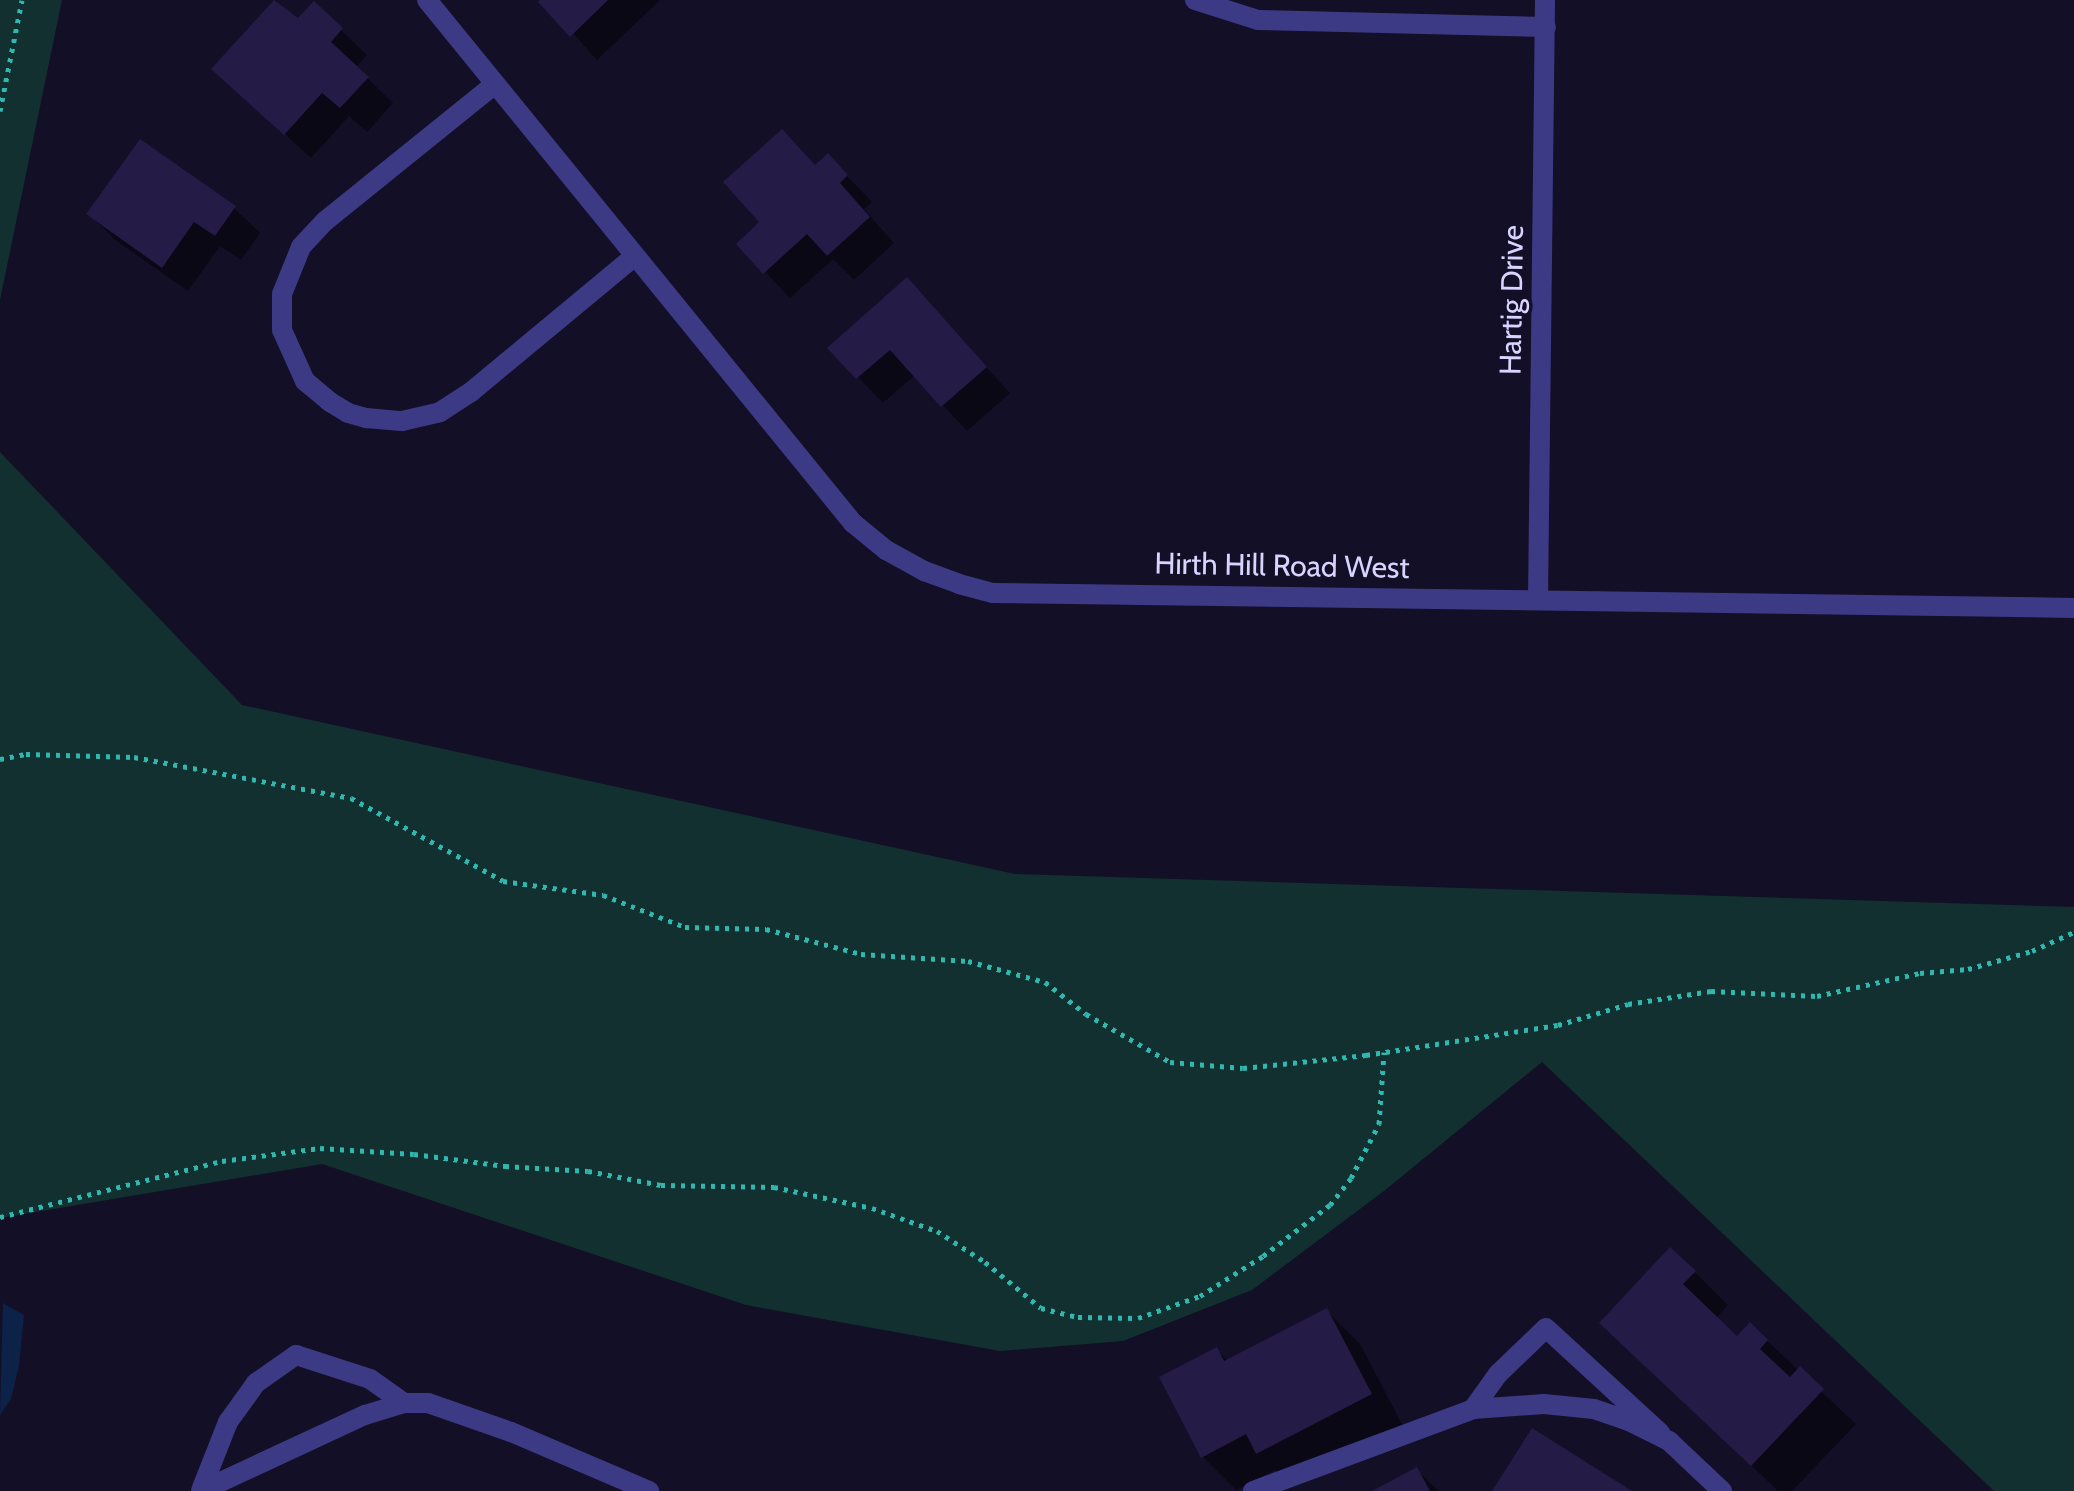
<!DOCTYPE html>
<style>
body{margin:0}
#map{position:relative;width:2074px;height:1491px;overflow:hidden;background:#130f26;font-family:Cabin,sans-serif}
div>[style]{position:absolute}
.green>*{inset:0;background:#12302f}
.water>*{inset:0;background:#0c2248}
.shadow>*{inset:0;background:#0007}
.building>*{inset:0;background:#241b47}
.path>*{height:5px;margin-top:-2.5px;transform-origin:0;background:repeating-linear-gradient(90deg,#2fb8b0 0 4px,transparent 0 10px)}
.service>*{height:20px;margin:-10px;padding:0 10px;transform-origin:10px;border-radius:10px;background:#3d3a85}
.minor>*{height:20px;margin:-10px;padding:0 10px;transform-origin:10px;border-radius:10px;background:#3d3a85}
span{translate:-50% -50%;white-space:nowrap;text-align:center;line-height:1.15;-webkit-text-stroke:7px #130f26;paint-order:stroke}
.street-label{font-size:30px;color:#d9d4ff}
</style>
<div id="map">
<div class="green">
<div style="clip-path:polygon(0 0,62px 0,0 300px)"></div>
<div style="clip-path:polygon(0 452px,242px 705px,1015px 874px,2074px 907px,2074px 1491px,1994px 1491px,1542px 1062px,1384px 1191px,1252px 1290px,1123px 1341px,1000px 1351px,746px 1305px,322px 1164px,0 1218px)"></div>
</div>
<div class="water">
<div style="clip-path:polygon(3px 1303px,24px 1315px,19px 1366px,11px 1399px,0 1415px)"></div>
</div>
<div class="shadow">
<div style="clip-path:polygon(543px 0,660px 0,597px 60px)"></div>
<div style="clip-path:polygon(276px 1px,298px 21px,314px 4px,367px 55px,356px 67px,393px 103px,367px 132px,349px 116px,311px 158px,214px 69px)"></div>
<div style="clip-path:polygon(828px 156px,872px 202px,864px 209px,894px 243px,854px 280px,833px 259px,790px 298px,739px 244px)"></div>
<div style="clip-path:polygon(234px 208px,260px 233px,241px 260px,220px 246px,188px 291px,114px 239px,89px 214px)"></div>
<div style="clip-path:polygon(907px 280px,1010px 393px,967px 431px,915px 375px,883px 403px,830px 348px)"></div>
<div style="clip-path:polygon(1695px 1272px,1728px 1305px,1716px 1318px,1737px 1338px,1750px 1325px,1856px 1424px,1792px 1491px,1778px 1491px,1602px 1323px)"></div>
<div style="clip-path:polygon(1326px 1310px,1360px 1344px,1404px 1428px,1291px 1486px,1275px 1470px,1236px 1490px,1203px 1457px,1216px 1350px,1228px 1361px)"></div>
<div style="clip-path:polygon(1417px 1470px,1438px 1491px,1376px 1491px)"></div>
</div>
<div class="building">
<div style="clip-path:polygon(274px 0,298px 18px,314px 1px,343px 28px,331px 42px,369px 77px,340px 108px,322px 93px,284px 135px,211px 69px)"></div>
<div style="clip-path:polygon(540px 0,608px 0,570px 37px,538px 2px)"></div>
<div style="clip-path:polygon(782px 129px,815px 165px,828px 153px,848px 175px,840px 183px,870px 217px,827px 256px,807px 234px,763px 274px,736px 244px,759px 222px,723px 182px)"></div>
<div style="clip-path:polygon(140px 139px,236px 206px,215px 236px,194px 222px,162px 268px,86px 214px)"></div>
<div style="clip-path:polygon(907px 277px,987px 367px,941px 407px,890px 350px,856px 379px,827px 348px)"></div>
<div style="clip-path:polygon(1670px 1247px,1696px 1271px,1683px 1284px,1737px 1336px,1750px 1322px,1768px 1340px,1760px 1349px,1790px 1377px,1800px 1366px,1824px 1389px,1751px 1466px,1599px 1323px)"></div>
<div style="clip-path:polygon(1327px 1308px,1372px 1394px,1256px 1454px,1246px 1434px,1201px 1458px,1159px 1377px,1217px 1347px,1224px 1361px)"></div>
<div style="clip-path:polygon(1532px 1428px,1632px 1491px,1492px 1491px)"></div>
<div style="clip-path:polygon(1417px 1467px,1430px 1491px,1372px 1491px)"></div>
</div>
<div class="path">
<div style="left:0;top:111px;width:113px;rotate:-78.8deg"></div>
<div style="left:0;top:759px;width:26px;rotate:-11deg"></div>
<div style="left:26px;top:754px;width:108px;rotate:1.6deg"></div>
<div style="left:134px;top:757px;width:221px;rotate:10.7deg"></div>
<div style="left:351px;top:798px;width:173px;rotate:28.6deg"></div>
<div style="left:503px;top:881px;width:101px;rotate:8deg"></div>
<div style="left:603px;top:895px;width:88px;rotate:21.3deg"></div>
<div style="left:685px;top:927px;width:81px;rotate:1.4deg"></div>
<div style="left:766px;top:929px;width:98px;rotate:14.7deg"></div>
<div style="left:861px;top:954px;width:107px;rotate:3.7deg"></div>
<div style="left:968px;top:961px;width:80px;rotate:15.3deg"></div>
<div style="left:1045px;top:982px;width:52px;rotate:38deg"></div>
<div style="left:1086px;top:1014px;width:97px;rotate:29.7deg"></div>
<div style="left:1170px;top:1062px;width:73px;rotate:4.7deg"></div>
<div style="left:1243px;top:1068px;width:124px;rotate:-6deg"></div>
<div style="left:1366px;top:1055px;width:194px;rotate:-8.9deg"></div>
<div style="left:1558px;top:1025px;width:73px;rotate:-16.7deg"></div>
<div style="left:1628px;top:1004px;width:84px;rotate:-8.9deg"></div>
<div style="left:1711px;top:991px;width:106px;rotate:2.7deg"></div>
<div style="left:1817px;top:996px;width:106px;rotate:-12.6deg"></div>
<div style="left:1920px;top:973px;width:48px;rotate:-4.8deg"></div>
<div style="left:1968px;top:969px;width:66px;rotate:-15.7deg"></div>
<div style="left:2032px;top:951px;width:46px;rotate:-24.3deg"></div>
<div style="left:0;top:1217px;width:229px;rotate:-14.2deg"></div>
<div style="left:222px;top:1161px;width:99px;rotate:-7.6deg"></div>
<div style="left:320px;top:1148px;width:94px;rotate:3.7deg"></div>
<div style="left:414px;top:1154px;width:92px;rotate:7.5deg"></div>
<div style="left:505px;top:1166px;width:83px;rotate:3.4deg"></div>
<div style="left:588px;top:1171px;width:74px;rotate:10.9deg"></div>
<div style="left:661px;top:1185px;width:113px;rotate:1deg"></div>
<div style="left:774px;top:1187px;width:100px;rotate:12.1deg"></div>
<div style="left:872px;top:1208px;width:69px;rotate:19.5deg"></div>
<div style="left:937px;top:1231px;width:57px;rotate:32.9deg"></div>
<div style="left:985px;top:1262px;width:72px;rotate:39.4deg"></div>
<div style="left:1041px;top:1308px;width:38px;rotate:14deg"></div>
<div style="left:1078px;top:1317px;width:60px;rotate:1deg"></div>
<div style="left:1138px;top:1318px;width:66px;rotate:-19.5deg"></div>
<div style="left:1200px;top:1296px;width:75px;rotate:-32.4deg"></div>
<div style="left:1263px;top:1256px;width:84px;rotate:-37.3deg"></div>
<div style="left:1330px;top:1205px;width:34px;rotate:-52deg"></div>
<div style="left:1351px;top:1178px;width:61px;rotate:-62.6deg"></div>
<div style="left:1379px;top:1124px;width:72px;rotate:-86deg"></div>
</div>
<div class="service">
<div style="left:1473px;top:1409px;width:43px;rotate:-54.5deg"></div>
<div style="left:1498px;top:1374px;width:66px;rotate:-43.8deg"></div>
<div style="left:1546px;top:1328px;width:155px;rotate:42.6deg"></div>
<div style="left:202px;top:1488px;width:71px;rotate:-68.5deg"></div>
<div style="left:228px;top:1422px;width:48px;rotate:-54.3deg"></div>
<div style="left:256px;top:1383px;width:49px;rotate:-35deg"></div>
<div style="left:296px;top:1355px;width:78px;rotate:18deg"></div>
<div style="left:370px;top:1379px;width:42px;rotate:35.2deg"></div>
</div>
<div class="minor">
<div style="left:427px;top:0;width:675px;rotate:50.84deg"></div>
<div style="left:853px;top:523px;width:43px;rotate:39.3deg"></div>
<div style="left:886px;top:550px;width:43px;rotate:28.9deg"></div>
<div style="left:924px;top:571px;width:37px;rotate:20deg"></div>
<div style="left:959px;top:584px;width:35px;rotate:15deg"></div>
<div style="left:993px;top:593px;width:1081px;rotate:0.79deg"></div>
<div style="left:1195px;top:0;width:66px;rotate:17.6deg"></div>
<div style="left:1258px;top:20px;width:288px;rotate:1.4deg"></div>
<div style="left:495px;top:84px;width:218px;rotate:141.1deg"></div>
<div style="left:325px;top:221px;width:35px;rotate:133deg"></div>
<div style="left:301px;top:247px;width:51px;rotate:112deg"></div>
<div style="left:282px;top:294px;width:36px;rotate:90deg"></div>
<div style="left:282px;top:330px;width:56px;rotate:65.7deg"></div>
<div style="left:305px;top:381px;width:33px;rotate:40deg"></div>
<div style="left:330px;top:402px;width:21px;rotate:31deg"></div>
<div style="left:348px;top:413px;width:19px;rotate:16deg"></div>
<div style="left:366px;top:418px;width:36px;rotate:5deg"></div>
<div style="left:402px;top:421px;width:39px;rotate:-13deg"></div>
<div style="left:440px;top:412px;width:37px;rotate:-33deg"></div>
<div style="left:471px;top:392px;width:213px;rotate:-39.7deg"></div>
<div style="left:1538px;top:600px;width:600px;rotate:-89.33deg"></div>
<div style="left:201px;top:1491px;width:181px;rotate:-24.9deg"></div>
<div style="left:365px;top:1415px;width:41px;rotate:-17.1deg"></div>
<div style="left:404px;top:1403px;width:24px"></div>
<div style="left:428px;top:1403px;width:88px;rotate:19.3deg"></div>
<div style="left:511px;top:1432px;width:150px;rotate:23.1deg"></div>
<div style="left:1253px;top:1491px;width:235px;rotate:-20.4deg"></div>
<div style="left:1473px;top:1409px;width:71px;rotate:-4deg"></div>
<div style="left:1544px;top:1404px;width:50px;rotate:5.7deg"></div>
<div style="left:1594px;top:1409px;width:37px;rotate:19deg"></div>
<div style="left:1629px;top:1421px;width:45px;rotate:26.6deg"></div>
<div style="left:1669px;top:1441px;width:73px;rotate:43.3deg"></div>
</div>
<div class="street-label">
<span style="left:1512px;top:300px;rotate:-89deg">Hartig Drive</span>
<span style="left:1282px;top:566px;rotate:1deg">Hirth Hill Road West</span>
</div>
</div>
